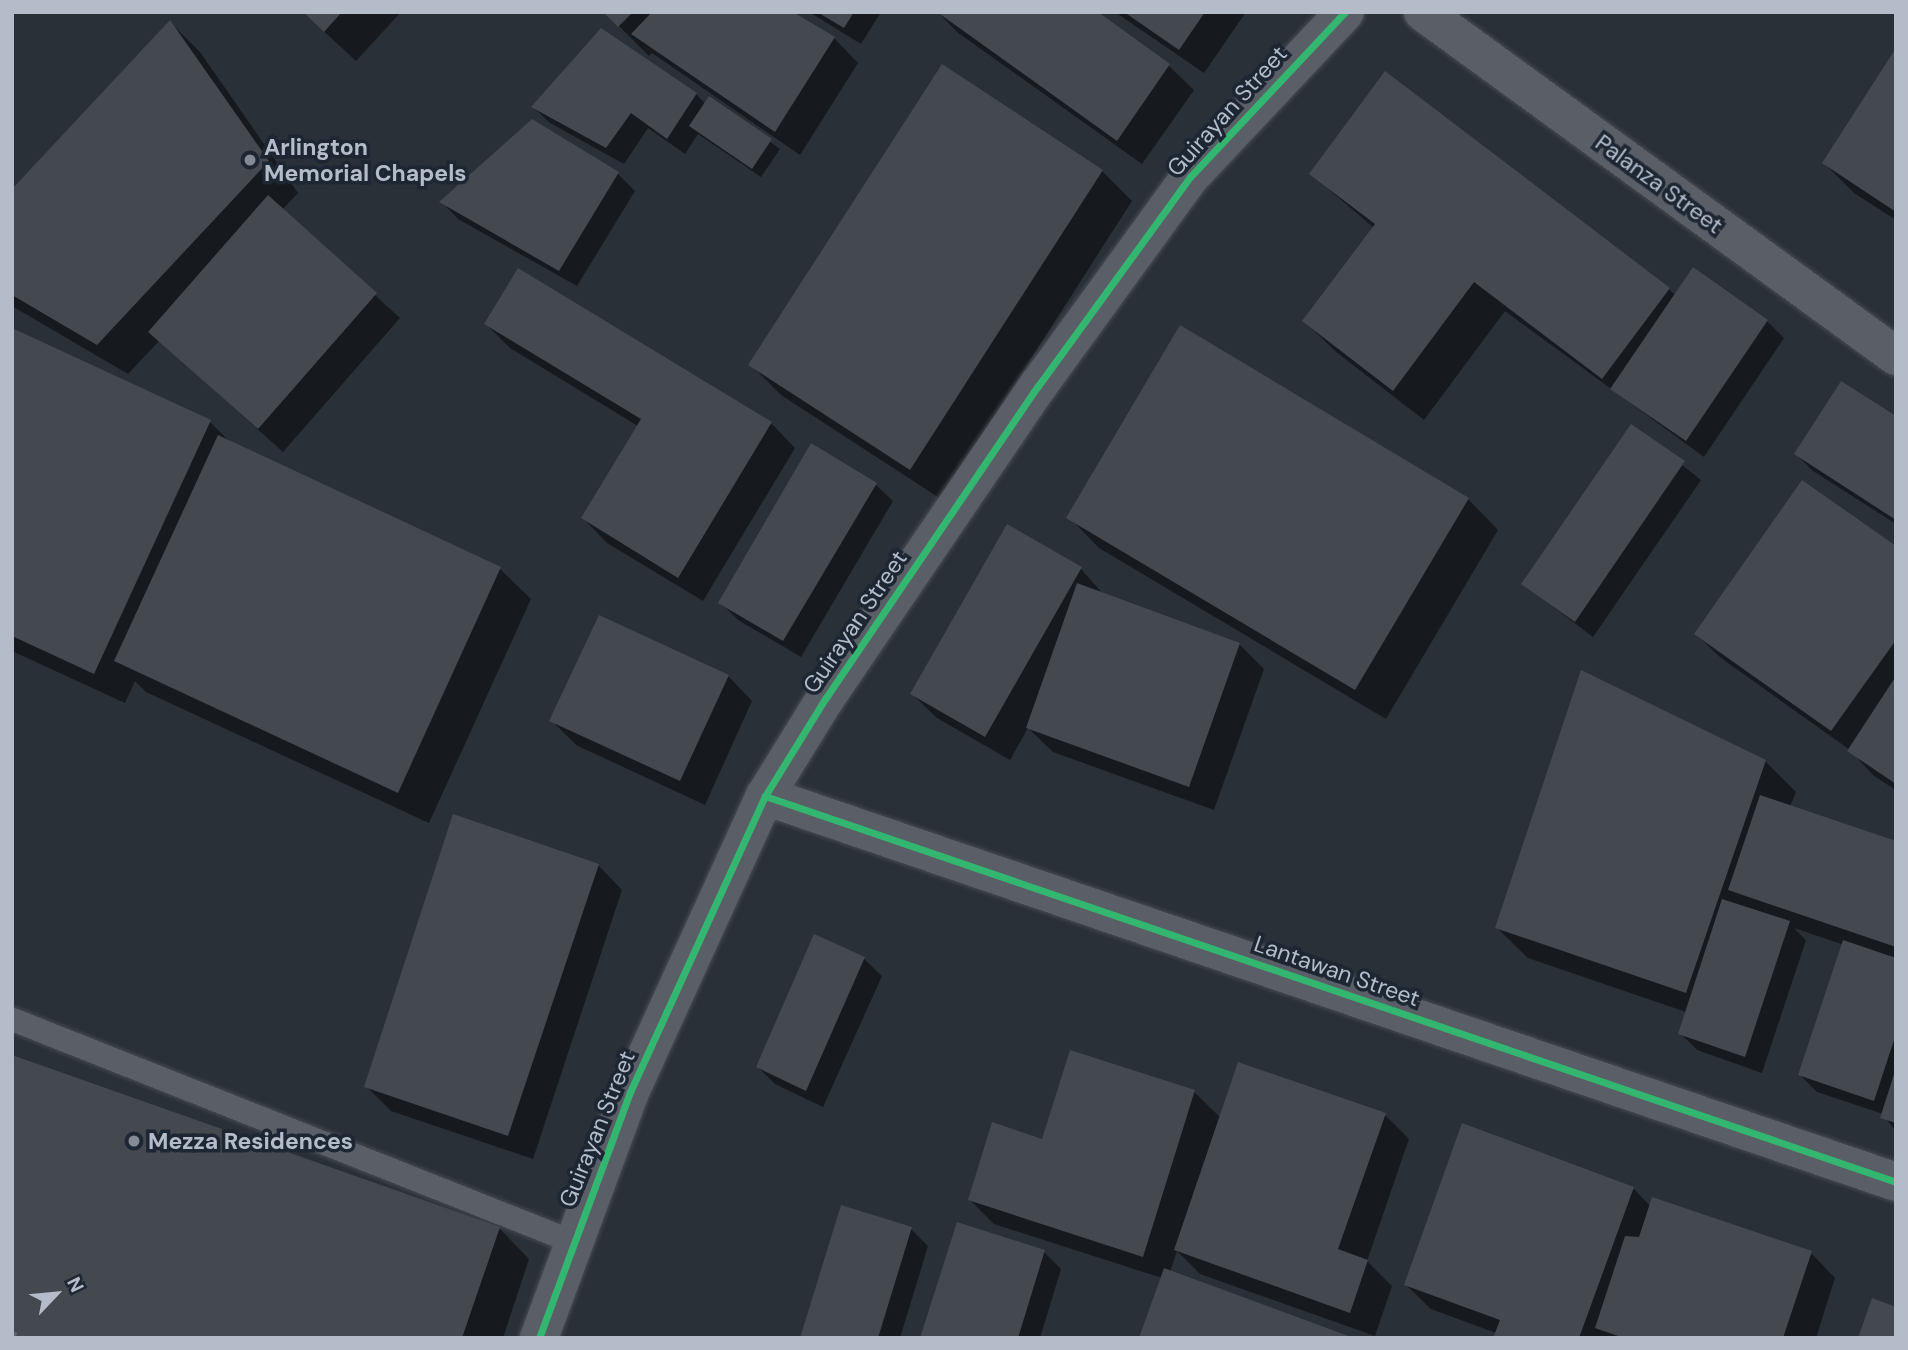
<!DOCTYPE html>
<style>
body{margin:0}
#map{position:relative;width:1908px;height:1350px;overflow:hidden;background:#2a3038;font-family:"DM Sans",sans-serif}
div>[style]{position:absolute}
.shadow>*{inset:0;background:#0007}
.building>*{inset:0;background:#444950}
.path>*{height:4.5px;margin-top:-2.25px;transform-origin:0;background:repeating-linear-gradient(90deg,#5d636a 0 5px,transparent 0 10px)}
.roads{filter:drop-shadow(0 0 2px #484c53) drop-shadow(0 0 2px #484c53)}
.lane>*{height:23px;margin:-11.5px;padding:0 11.5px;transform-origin:11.5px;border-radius:11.5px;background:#5a5e66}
.street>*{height:38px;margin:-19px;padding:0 19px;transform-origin:19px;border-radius:19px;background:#5a5e66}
.cycleway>*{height:7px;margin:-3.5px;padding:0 3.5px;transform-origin:3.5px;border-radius:3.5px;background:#33b770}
.dots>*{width:19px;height:19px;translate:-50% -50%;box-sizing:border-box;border:4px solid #1d2633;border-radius:50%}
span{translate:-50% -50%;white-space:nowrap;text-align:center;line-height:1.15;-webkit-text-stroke:7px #1d2633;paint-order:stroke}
.street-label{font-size:23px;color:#b4bcc9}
.poi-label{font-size:23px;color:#b4bcc9;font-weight:700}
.left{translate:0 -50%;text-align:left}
.frame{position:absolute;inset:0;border:14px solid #b4bcc9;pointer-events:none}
.north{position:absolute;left:21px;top:1259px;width:70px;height:70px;-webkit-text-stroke:5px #1d2633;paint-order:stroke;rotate:64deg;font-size:19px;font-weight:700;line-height:28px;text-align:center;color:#b4bcc9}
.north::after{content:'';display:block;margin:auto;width:24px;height:32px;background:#b4bcc9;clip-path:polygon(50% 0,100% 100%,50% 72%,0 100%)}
</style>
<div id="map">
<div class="shadow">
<div style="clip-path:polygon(303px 12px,401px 12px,356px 61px)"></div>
<div style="clip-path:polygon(605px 12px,789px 12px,834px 38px,858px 63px,800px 155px,652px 53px,649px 56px)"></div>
<div style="clip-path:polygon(809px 12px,881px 12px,861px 44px)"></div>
<div style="clip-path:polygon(938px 12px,1095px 12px,1169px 66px,1194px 90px,1142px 164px,957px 32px)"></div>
<div style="clip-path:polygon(1115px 12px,1246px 12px,1204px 73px)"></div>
<div style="clip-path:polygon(170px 22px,200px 52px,298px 193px,282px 210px,400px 318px,283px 452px,159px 341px,128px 374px,12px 306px,12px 191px)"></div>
<div style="clip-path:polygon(1896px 52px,1896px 220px,1854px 193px,1824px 163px)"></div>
<div style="clip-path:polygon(696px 94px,706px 104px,710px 98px,780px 149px,761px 177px,698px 134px,685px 154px,648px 128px,624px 164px,550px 123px,533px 107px)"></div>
<div style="clip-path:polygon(532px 121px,618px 174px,635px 191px,577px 286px,458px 219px,442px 202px)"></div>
<div style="clip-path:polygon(1102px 171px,1132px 201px,941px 499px,781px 395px,750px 364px)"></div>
<div style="clip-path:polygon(1311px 174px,1669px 289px,1676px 296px,1767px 321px,1784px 338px,1704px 457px,1505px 311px,1424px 420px,1335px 351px,1304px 321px,1374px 228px)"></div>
<div style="clip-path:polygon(486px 324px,771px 423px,795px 448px,703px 601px,607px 543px,583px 518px,638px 426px,510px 348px)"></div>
<div style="clip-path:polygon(12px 330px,209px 421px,231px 443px,500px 569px,531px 599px,429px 823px,146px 692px,135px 681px,125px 703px,12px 651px)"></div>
<div style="clip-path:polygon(1896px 418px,1896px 524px,1813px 471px,1796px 454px)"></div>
<div style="clip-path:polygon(1632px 426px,1701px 480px,1593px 637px,1523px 584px)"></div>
<div style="clip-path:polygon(875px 484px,893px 501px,801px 657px,738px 620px,720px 602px)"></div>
<div style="clip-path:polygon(1468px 499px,1498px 530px,1386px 719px,1099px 548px,1069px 517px)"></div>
<div style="clip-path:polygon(1008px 526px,1081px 569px,1104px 595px,1239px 644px,1264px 669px,1214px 810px,1053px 752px,1028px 728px,1010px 760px,937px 718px,912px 694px)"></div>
<div style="clip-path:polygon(1896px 548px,1896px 790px,1874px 776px,1850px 750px,1721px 658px,1696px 634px)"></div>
<div style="clip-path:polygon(728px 676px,752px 701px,705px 805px,576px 745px,551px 720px)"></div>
<div style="clip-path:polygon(1765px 761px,1796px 792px,1790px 807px,1896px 843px,1896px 1132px,1883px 1114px,1817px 1092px,1800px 1075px,1844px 945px,1794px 928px,1806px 940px,1762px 1073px,1697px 1050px,1680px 1033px,1686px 1012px,1528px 958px,1497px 928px)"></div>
<div style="clip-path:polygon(598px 865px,622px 890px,533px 1159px,391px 1111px,366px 1086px)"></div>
<div style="clip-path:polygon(815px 936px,864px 959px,882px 976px,823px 1107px,775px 1084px,758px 1067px)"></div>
<div style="clip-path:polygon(1194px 1092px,1221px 1118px,1385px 1115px,1409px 1139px,1367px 1261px,1392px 1286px,1375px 1336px,1200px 1274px,1177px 1251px,1170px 1272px,1162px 1278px,994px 1224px,970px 1200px,1043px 1141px)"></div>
<div style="clip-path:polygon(1463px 1125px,1634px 1189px,1651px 1207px,1811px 1253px,1835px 1278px,1816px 1338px,1495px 1338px,1496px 1333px,1431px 1309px,1406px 1285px)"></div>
<div style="clip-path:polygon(499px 1228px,529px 1259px,503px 1338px,12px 1338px)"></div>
<div style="clip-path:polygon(911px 1229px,928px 1246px,900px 1338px,802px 1338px)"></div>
<div style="clip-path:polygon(1044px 1252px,1061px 1269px,1040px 1338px,922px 1338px)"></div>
</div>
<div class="building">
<div style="clip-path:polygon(303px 12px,342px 12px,324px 32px)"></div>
<div style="clip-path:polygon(603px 12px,633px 12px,618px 27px)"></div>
<div style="clip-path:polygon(652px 12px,793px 12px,835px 37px,775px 132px,631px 34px)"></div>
<div style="clip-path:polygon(817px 12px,854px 12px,844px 28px)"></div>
<div style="clip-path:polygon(937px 12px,1098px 12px,1170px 64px,1117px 141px)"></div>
<div style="clip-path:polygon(1124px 12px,1205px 12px,1179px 50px)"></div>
<div style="clip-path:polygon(170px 20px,269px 161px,97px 345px,12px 295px,12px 189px)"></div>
<div style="clip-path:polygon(601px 28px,697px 93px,667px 139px,631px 113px,606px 148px,531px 107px)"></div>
<div style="clip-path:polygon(1896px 48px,1896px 212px,1822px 163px)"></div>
<div style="clip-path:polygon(942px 64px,1103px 170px,910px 470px,748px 365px)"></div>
<div style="clip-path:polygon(1385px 71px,1670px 288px,1602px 379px,1474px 282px,1393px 391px,1302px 321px,1375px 224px,1309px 174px)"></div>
<div style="clip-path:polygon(709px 96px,772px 139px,752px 169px,689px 126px)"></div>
<div style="clip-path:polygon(532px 119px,619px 172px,559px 271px,439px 202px)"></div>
<div style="clip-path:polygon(268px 195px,377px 293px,258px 429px,148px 332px)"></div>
<div style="clip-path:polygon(1693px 267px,1768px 320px,1686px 441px,1610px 389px)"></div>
<div style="clip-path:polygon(518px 268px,772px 422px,678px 578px,581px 518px,641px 419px,484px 324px)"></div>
<div style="clip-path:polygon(1180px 325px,1469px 498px,1355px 690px,1066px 518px)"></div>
<div style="clip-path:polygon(12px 328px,211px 420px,94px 674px,12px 636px)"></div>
<div style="clip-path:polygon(1841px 381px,1896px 416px,1896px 520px,1794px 454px)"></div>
<div style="clip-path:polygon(1631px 424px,1685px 461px,1575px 622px,1521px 584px)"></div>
<div style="clip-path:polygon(218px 435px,501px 567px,398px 793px,114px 661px)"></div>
<div style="clip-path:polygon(811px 443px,877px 483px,783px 641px,718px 603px)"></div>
<div style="clip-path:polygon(1802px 480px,1896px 546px,1896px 640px,1831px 731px,1694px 634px)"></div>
<div style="clip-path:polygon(1007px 524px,1082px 567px,985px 737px,910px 694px)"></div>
<div style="clip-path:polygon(1077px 583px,1240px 643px,1189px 787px,1026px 728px)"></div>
<div style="clip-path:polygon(599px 615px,729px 675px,680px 781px,549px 721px)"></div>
<div style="clip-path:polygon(1581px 670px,1766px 760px,1686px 993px,1495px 928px)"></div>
<div style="clip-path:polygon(1896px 676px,1896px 784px,1847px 751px)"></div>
<div style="clip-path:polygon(1760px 795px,1896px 841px,1896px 947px,1728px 890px)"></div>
<div style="clip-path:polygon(453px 814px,599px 864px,508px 1136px,364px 1087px)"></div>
<div style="clip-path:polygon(1722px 899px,1790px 921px,1745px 1057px,1678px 1034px)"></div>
<div style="clip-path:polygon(814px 934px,865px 957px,806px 1091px,756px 1067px)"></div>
<div style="clip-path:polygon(1843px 940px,1896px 958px,1896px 1034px,1874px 1101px,1798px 1075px)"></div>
<div style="clip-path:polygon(1070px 1050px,1195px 1090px,1143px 1257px,968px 1200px,992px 1122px,1042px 1139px)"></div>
<div style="clip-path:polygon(12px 1055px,500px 1227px,462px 1338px,12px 1338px)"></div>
<div style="clip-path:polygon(1238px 1062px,1386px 1113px,1338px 1249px,1368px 1260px,1350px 1313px,1174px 1250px)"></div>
<div style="clip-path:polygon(1895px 1071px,1896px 1071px,1896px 1123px,1880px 1118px)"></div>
<div style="clip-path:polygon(1462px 1123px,1634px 1187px,1579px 1338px,1493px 1338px,1500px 1320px,1404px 1285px)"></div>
<div style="clip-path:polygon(1652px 1197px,1812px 1251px,1783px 1338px,1624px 1338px,1595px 1328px,1625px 1236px,1639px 1237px)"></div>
<div style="clip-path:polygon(841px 1205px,912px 1227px,878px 1338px,800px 1338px)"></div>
<div style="clip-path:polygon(957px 1222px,1045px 1250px,1018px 1338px,920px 1338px)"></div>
<div style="clip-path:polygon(1164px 1268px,1351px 1337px,1351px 1338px,1139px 1338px)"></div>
<div style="clip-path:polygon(1872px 1298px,1896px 1307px,1896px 1338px,1858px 1338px)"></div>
</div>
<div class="path">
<div style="left:12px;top:1333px;width:12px;rotate:24deg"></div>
</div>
<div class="roads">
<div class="lane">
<div style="left:12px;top:1019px;width:605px;rotate:21.64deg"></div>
</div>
<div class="street">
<div style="left:1423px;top:12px;width:585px;rotate:36.03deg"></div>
<div style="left:765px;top:796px;width:1195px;rotate:18.84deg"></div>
<div style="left:539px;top:1338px;width:262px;rotate:-69.7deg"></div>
<div style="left:630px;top:1092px;width:325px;rotate:-65.5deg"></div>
<div style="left:765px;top:796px;width:114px;rotate:-58.3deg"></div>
<div style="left:825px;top:699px;width:379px;rotate:-55.8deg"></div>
<div style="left:1038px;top:386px;width:258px;rotate:-54deg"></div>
<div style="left:1190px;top:177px;width:226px;rotate:-46.8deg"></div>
</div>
</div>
<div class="cycleway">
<div style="left:765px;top:796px;width:1195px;rotate:18.84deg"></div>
<div style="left:539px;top:1338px;width:262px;rotate:-69.7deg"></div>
<div style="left:630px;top:1092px;width:325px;rotate:-65.5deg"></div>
<div style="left:765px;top:796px;width:114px;rotate:-58.3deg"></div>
<div style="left:825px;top:699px;width:379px;rotate:-55.8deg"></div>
<div style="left:1038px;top:386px;width:258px;rotate:-54deg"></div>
<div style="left:1190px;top:177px;width:226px;rotate:-46.8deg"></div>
</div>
<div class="dots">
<div style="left:250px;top:160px;background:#848b96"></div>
<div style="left:134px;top:1141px;background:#848b96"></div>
</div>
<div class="street-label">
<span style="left:1227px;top:111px;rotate:-48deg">Guirayan Street</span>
<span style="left:1659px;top:184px;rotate:36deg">Palanza Street</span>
<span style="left:855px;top:622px;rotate:-56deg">Guirayan Street</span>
<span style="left:1337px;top:971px;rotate:19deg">Lantawan Street</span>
<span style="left:597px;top:1129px;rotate:-68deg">Guirayan Street</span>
</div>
<div class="poi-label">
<span class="left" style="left:264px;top:160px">Arlington<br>Memorial Chapels</span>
<span class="left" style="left:148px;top:1141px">Mezza Residences</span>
</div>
<div class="frame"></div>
<div class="north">N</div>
</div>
